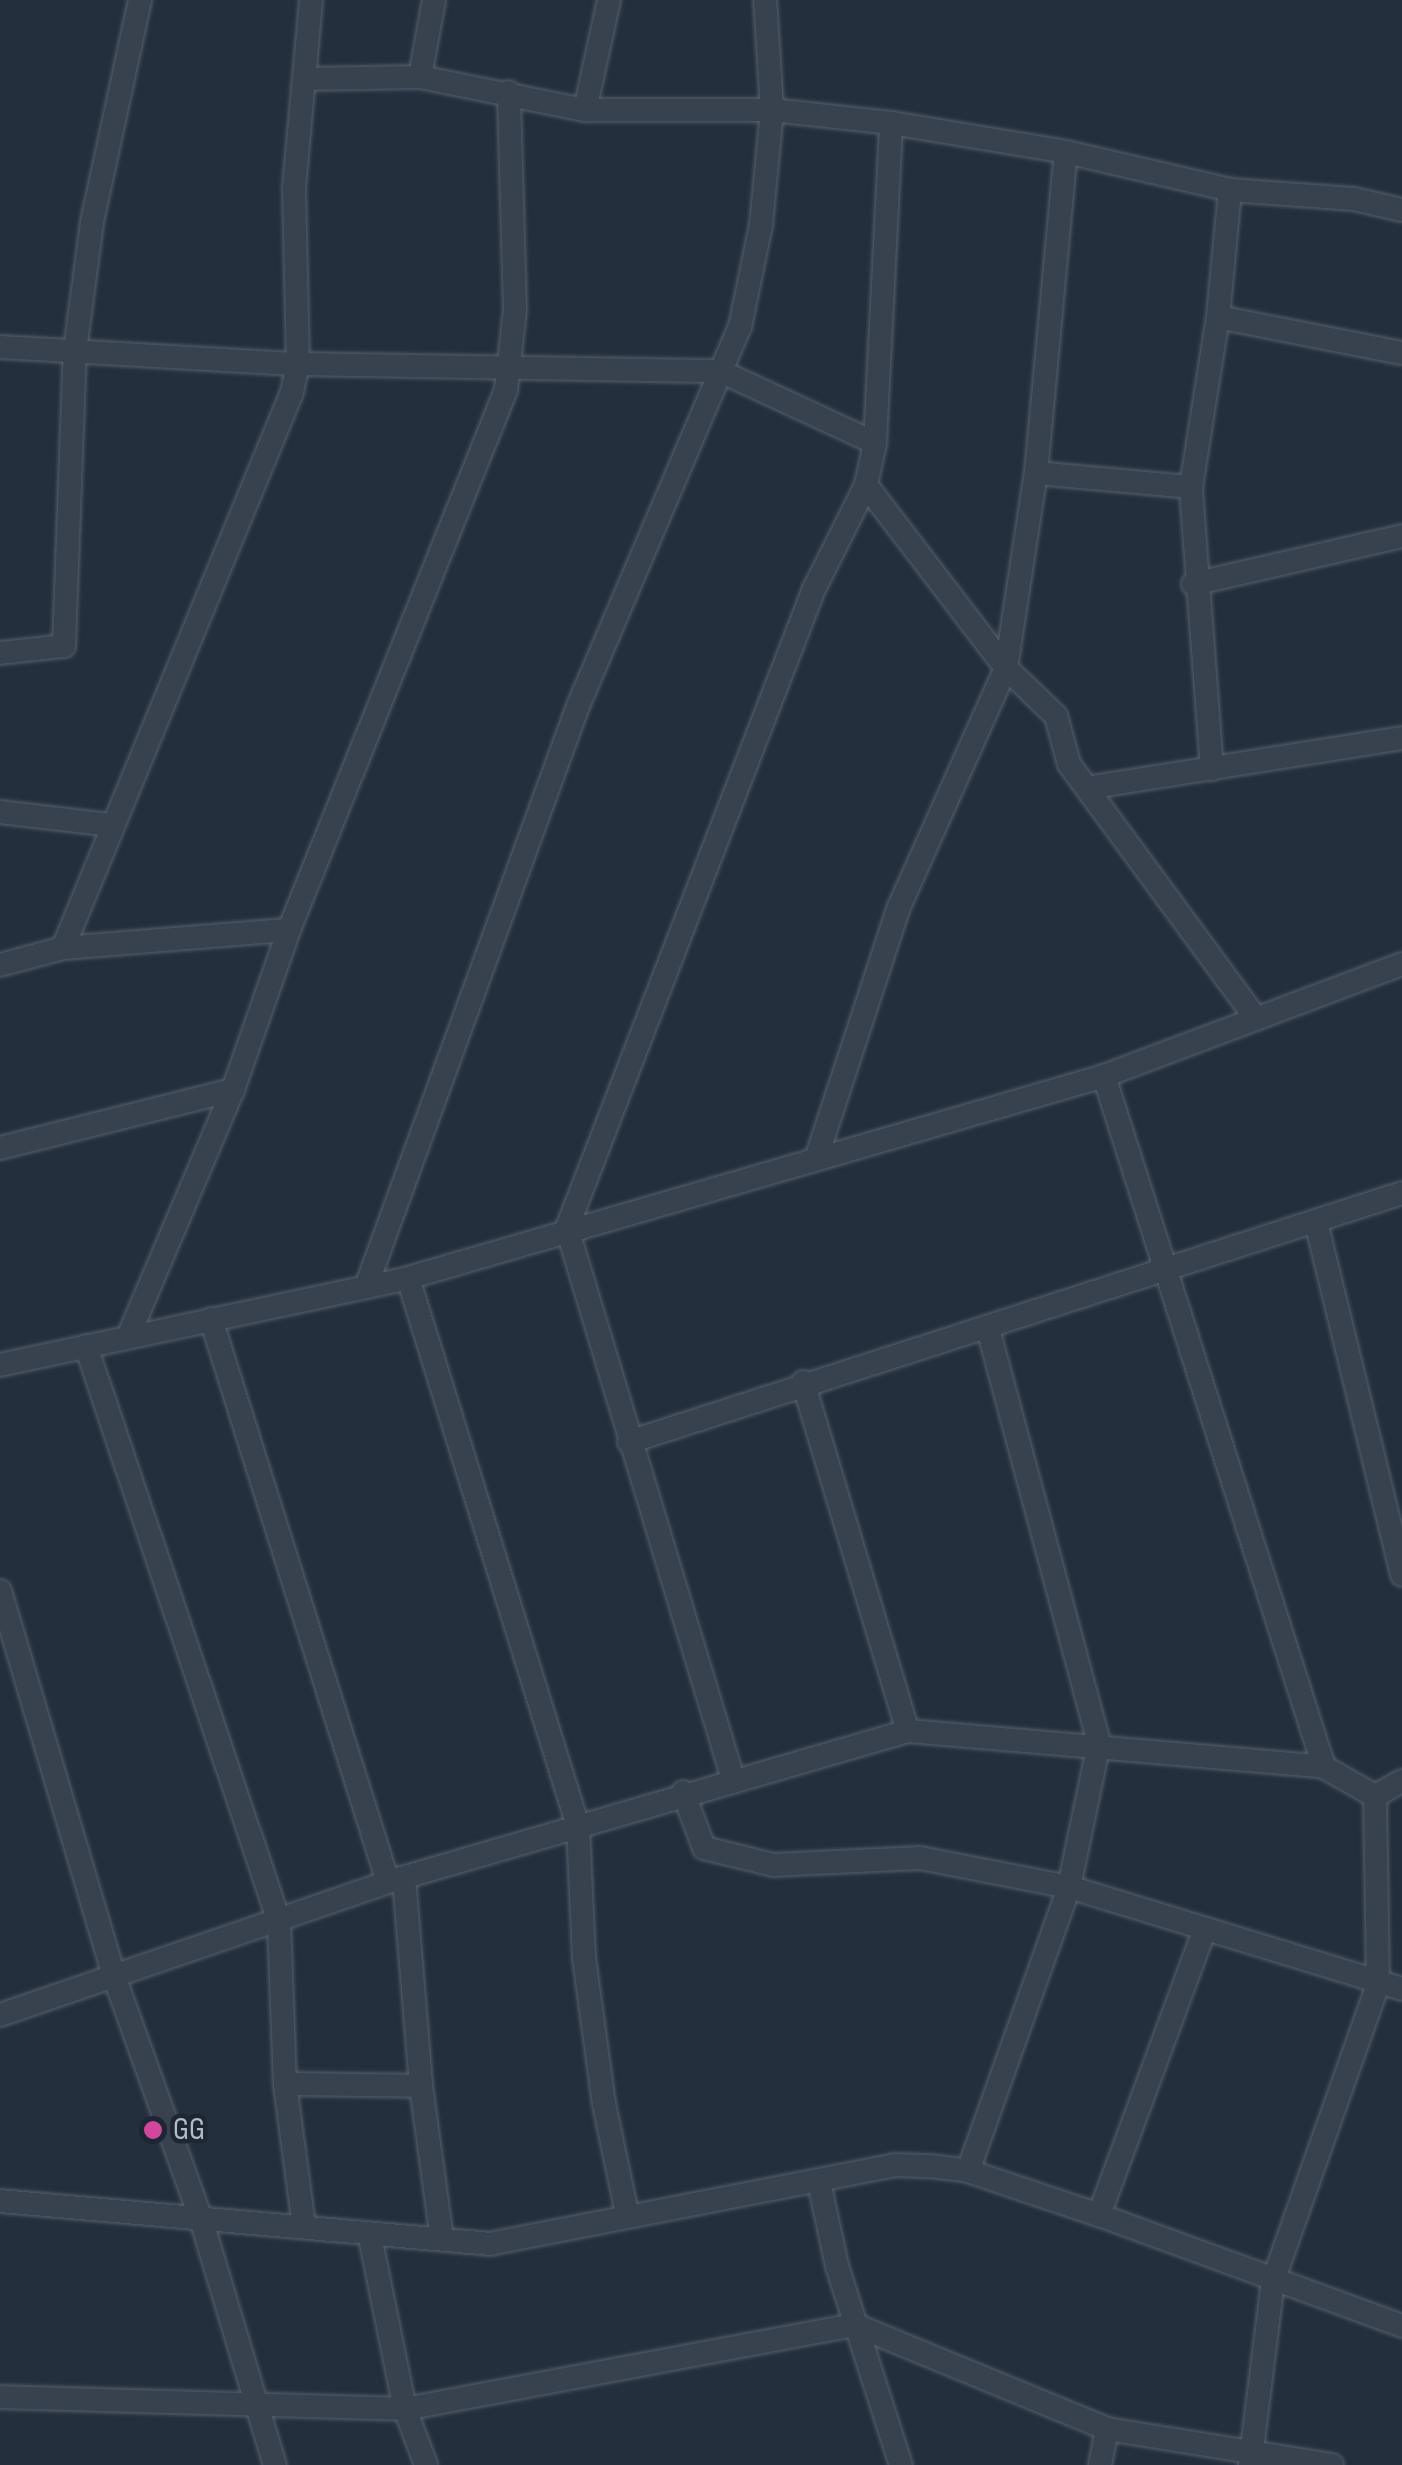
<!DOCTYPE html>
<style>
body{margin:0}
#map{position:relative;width:1402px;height:2465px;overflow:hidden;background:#242f3e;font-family:"Sofia Sans Condensed",sans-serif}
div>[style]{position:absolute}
.roads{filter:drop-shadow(0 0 2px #565f6c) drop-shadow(0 0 2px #565f6c)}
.street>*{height:22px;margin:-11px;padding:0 11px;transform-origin:11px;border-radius:11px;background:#38414e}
.dots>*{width:28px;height:28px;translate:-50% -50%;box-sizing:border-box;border:5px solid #1d2633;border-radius:50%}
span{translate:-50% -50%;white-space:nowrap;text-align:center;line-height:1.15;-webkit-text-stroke:9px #1d2633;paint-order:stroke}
.poi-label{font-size:32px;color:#b4bcc9}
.left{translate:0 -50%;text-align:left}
</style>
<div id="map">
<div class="roads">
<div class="street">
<div style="left:420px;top:77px;width:78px;rotate:-79.7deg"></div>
<div style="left:305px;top:79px;width:115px;rotate:-1deg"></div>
<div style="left:420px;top:77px;width:168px;rotate:11.3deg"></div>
<div style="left:585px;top:110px;width:187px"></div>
<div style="left:772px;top:110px;width:120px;rotate:6.2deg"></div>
<div style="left:891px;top:123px;width:177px;rotate:9.4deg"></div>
<div style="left:1066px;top:152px;width:168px;rotate:13deg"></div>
<div style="left:1230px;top:190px;width:124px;rotate:4.2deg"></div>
<div style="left:1354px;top:199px;width:49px;rotate:12.9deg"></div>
<div style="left:585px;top:110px;width:113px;rotate:-77.7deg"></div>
<div style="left:1218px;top:317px;width:187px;rotate:11.1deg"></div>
<div style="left:0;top:347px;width:298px;rotate:3.3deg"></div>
<div style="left:298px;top:364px;width:422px;rotate:1deg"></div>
<div style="left:720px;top:371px;width:171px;rotate:24.9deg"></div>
<div style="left:1036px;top:473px;width:156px;rotate:5.2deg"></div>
<div style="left:866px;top:485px;width:230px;rotate:52.6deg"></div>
<div style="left:1006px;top:668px;width:69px;rotate:43.8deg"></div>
<div style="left:1056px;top:716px;width:50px;rotate:74.8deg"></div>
<div style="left:1069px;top:764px;width:316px;rotate:53.7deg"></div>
<div style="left:1193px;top:584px;width:214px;rotate:-12.9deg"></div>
<div style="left:0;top:653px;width:64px;rotate:-6.2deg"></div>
<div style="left:64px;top:646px;width:296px;rotate:-87.9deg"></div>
<div style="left:75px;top:350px;width:129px;rotate:-82.4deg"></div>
<div style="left:92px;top:222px;width:227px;rotate:-77.8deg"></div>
<div style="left:1212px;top:769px;width:283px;rotate:-94.3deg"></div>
<div style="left:1191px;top:487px;width:172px;rotate:-81deg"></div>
<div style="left:1218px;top:317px;width:128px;rotate:-84.6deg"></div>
<div style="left:1087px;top:788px;width:319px;rotate:-9deg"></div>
<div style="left:0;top:812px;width:112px;rotate:6.7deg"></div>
<div style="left:63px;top:948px;width:601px;rotate:-67.61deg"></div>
<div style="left:292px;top:392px;width:29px;rotate:-78deg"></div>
<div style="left:298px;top:364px;width:176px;rotate:-91.3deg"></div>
<div style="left:294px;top:188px;width:189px;rotate:-84.8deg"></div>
<div style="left:0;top:965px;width:65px;rotate:-15.1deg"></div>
<div style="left:63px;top:948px;width:227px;rotate:-4.6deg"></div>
<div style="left:1104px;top:1076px;width:725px;rotate:72.34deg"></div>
<div style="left:0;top:1148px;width:240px;rotate:-14deg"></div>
<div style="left:816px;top:1159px;width:265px;rotate:-71.8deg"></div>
<div style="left:899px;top:907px;width:262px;rotate:-65.9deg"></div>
<div style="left:1006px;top:668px;width:197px;rotate:-81.3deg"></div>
<div style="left:1036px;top:473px;width:322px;rotate:-84.7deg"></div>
<div style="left:1317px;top:1226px;width:359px;rotate:76.3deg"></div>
<div style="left:408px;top:1278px;width:574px;rotate:72.77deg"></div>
<div style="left:578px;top:1826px;width:132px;rotate:87.4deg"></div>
<div style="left:584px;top:1958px;width:147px;rotate:82.2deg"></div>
<div style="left:604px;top:2104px;width:111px;rotate:78.1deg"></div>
<div style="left:366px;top:1287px;width:618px;rotate:-69.95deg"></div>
<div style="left:578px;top:706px;width:412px;rotate:-66.9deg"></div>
<div style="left:740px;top:327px;width:104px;rotate:-78.4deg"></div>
<div style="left:761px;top:225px;width:116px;rotate:-84.5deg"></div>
<div style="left:772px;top:110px;width:110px;rotate:-93.6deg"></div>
<div style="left:211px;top:1319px;width:590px;rotate:72.55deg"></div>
<div style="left:128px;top:1337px;width:268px;rotate:-67deg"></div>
<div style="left:233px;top:1090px;width:170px;rotate:-70.7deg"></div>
<div style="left:289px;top:930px;width:582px;rotate:-68.11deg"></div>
<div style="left:506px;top:390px;width:81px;rotate:-83.6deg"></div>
<div style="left:515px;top:310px;width:218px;rotate:-91.6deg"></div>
<div style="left:86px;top:1346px;width:607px;rotate:71.45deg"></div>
<div style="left:279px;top:1921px;width:163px;rotate:87.9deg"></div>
<div style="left:285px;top:2084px;width:143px;rotate:82.4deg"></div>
<div style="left:0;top:1365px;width:417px;rotate:-12deg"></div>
<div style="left:408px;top:1278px;width:725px;rotate:-16.18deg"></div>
<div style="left:1104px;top:1076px;width:318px;rotate:-20.6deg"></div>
<div style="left:803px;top:1382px;width:364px;rotate:73.3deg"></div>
<div style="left:629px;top:1442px;width:812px;rotate:-17.85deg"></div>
<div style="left:0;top:1591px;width:402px;rotate:73.5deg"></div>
<div style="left:114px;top:1976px;width:258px;rotate:70.3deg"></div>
<div style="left:201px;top:2219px;width:257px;rotate:73.3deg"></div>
<div style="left:733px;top:1779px;width:575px;rotate:-106.77deg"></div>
<div style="left:567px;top:1228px;width:685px;rotate:-68.87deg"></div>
<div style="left:814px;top:589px;width:116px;rotate:-63.4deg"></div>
<div style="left:866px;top:485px;width:43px;rotate:-77.9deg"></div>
<div style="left:875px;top:443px;width:320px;rotate:-87.1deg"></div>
<div style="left:683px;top:1792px;width:60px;rotate:69.4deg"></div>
<div style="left:704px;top:1848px;width:71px;rotate:13.8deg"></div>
<div style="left:773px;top:1865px;width:147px;rotate:-2.7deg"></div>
<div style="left:920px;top:1858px;width:152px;rotate:11deg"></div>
<div style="left:1069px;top:1887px;width:348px;rotate:17deg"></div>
<div style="left:1375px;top:1796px;width:31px;rotate:-29deg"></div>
<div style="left:404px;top:1878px;width:209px;rotate:85.3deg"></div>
<div style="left:421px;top:2086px;width:154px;rotate:82.2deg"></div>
<div style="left:0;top:2015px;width:410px;rotate:-18.9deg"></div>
<div style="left:388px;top:1882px;width:541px;rotate:-16.19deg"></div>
<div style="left:908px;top:1731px;width:418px;rotate:4.9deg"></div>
<div style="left:1324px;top:1767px;width:59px;rotate:29.6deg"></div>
<div style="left:285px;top:2084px;width:136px;rotate:0.8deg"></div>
<div style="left:968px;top:2171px;width:301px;rotate:-70.4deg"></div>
<div style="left:1069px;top:1887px;width:147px;rotate:-78.2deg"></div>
<div style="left:1099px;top:1743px;width:430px;rotate:-105deg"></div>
<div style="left:819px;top:2182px;width:86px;rotate:77.9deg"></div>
<div style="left:837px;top:2266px;width:209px;rotate:72.2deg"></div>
<div style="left:0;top:2201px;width:491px;rotate:5deg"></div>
<div style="left:489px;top:2244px;width:413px;rotate:-11deg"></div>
<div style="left:894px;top:2165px;width:36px;rotate:2deg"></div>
<div style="left:930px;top:2166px;width:38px;rotate:7deg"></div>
<div style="left:968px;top:2171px;width:138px;rotate:18.6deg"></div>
<div style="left:1099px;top:2215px;width:323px;rotate:20.1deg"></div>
<div style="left:1099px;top:2215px;width:305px;rotate:-69.7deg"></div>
<div style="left:370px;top:2237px;width:176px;rotate:78.5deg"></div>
<div style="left:405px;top:2409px;width:60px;rotate:69.4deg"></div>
<div style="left:0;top:2397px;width:405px;rotate:1.7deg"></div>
<div style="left:405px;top:2409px;width:458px;rotate:-10.6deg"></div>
<div style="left:855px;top:2325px;width:273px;rotate:22.4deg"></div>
<div style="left:1107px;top:2429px;width:228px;rotate:9.1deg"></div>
<div style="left:1100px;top:2465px;width:37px;rotate:-79deg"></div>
<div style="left:1250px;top:2465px;width:185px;rotate:-82.9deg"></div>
<div style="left:1273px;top:2281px;width:314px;rotate:-70.5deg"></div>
<div style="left:1378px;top:1985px;width:189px;rotate:-90.9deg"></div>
</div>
</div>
<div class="dots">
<div style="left:153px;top:2130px;background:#d1479c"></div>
</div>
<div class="poi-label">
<span class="left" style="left:173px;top:2130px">GG</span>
</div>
</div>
